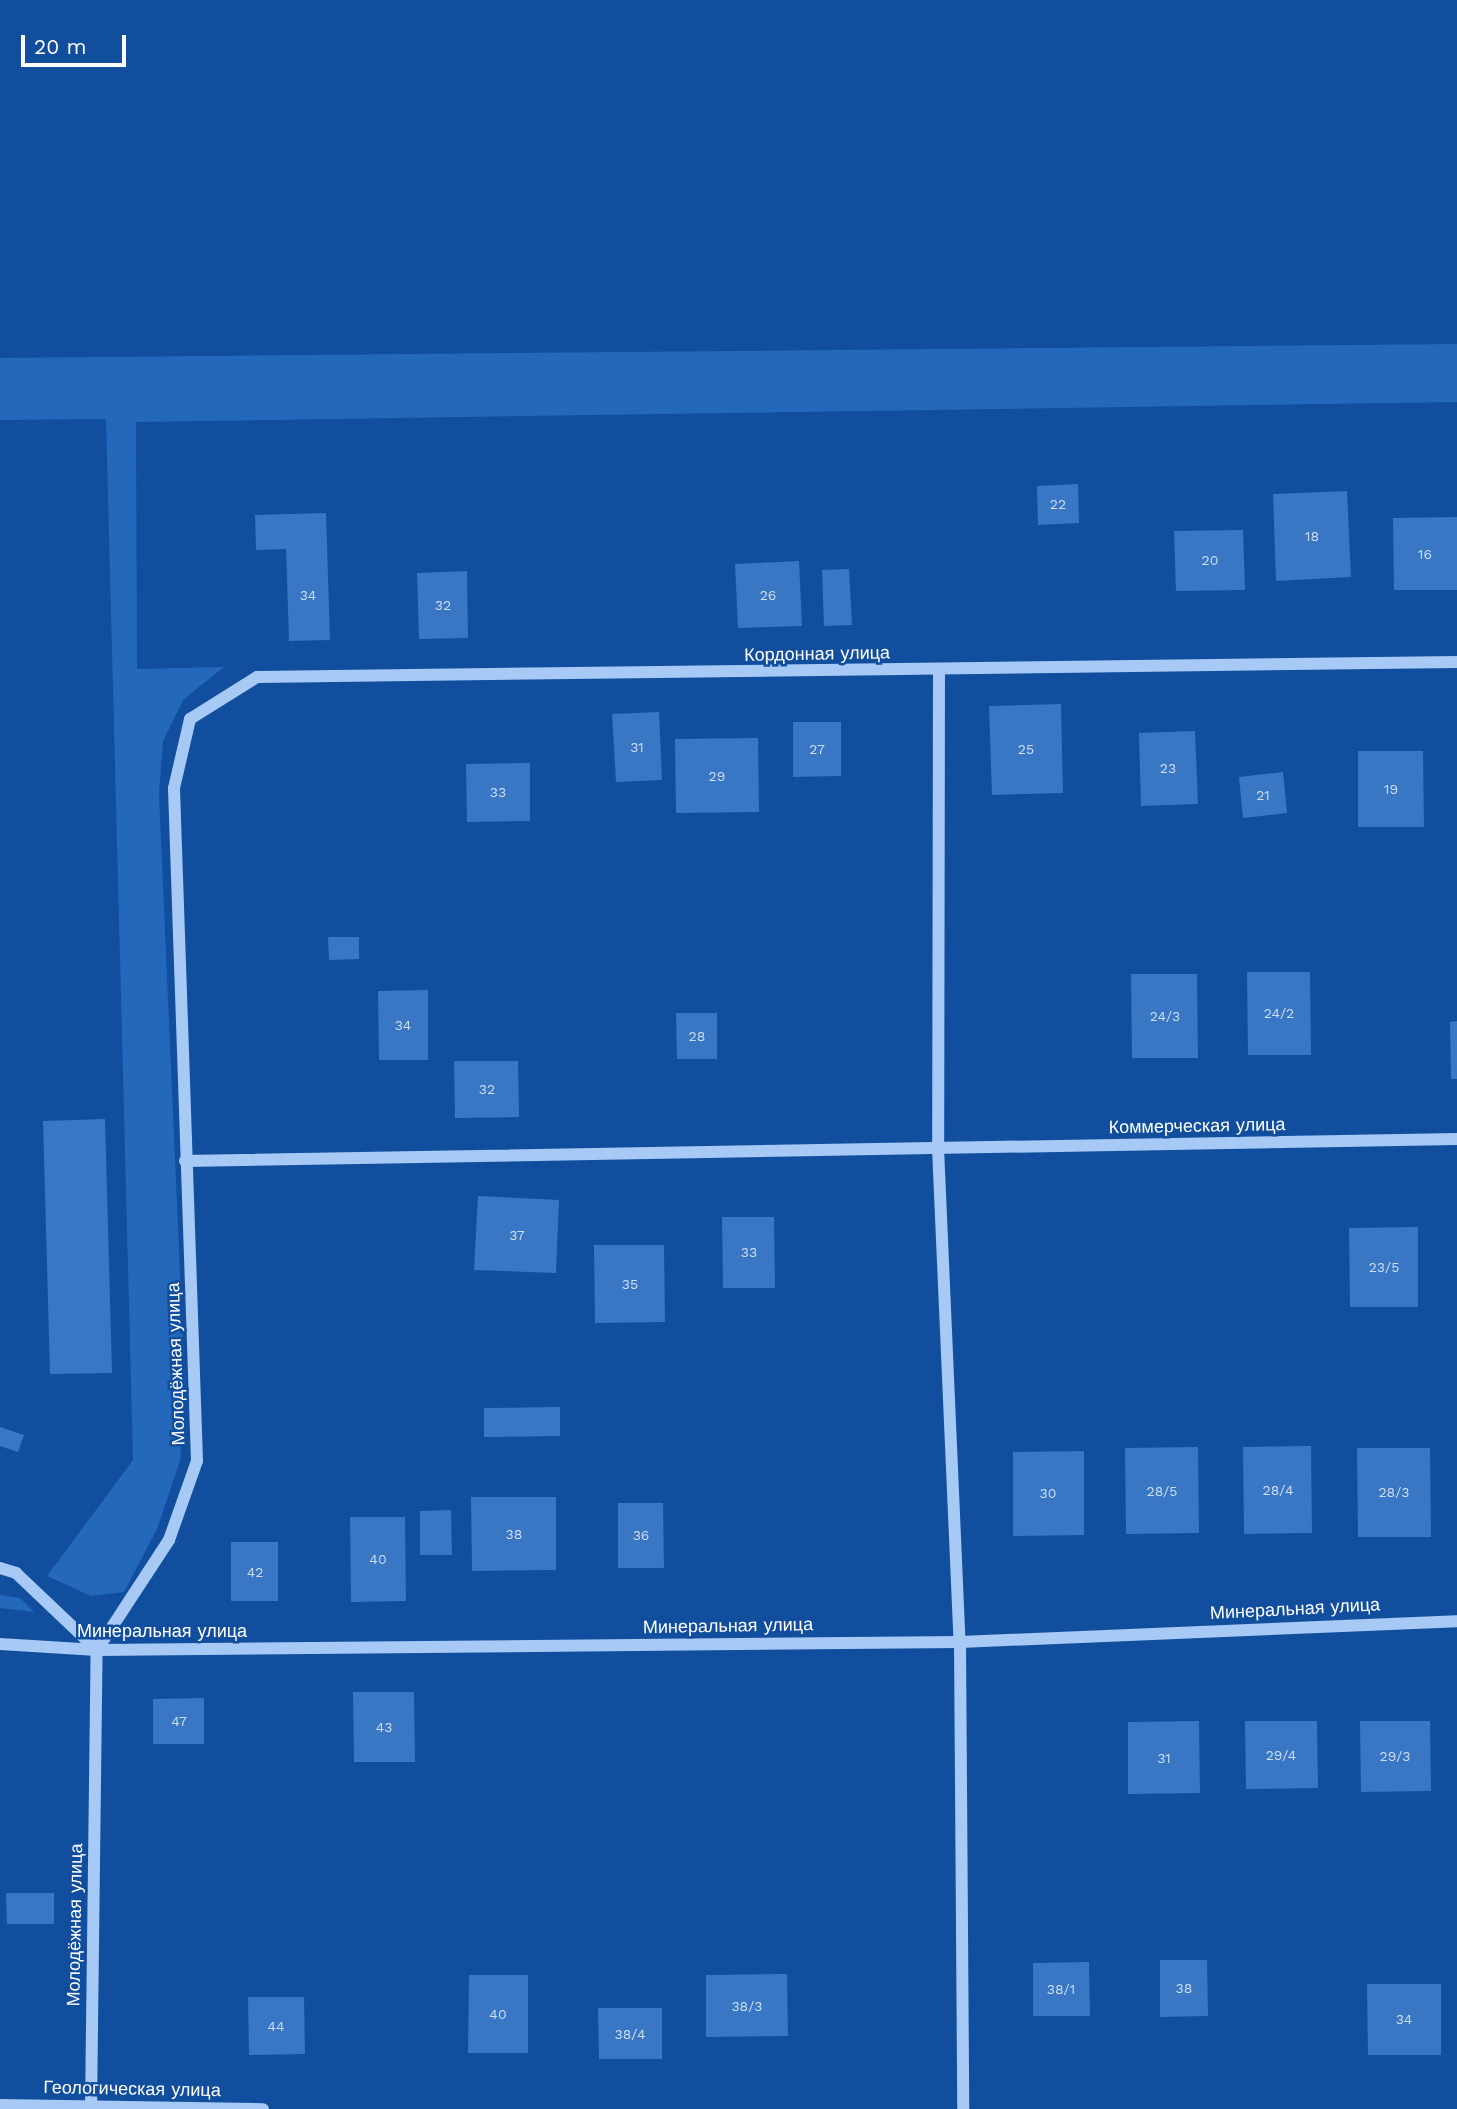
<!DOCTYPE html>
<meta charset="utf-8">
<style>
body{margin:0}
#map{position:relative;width:1457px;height:2109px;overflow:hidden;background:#114e9d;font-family:"Work Sans",sans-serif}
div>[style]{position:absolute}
.green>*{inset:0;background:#2368bb}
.building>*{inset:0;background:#3977c4}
.minor>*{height:12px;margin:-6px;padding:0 6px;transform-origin:6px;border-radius:6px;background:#a6c9f5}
span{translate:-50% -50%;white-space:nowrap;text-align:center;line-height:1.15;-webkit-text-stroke:5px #114e9d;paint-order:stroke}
.number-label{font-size:14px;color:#ceddf0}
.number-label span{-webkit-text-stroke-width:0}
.street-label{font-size:18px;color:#fff}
.scale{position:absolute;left:21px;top:35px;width:105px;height:32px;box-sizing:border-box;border:4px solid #fff;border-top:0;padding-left:9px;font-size:21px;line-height:24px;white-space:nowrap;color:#fff;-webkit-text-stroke:5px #114e9d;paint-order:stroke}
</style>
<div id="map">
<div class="green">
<div style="clip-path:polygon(1457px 344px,1457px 402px,136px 422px,137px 669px,224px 667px,184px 699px,163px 741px,159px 794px,185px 1386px,180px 1461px,157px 1529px,124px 1592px,91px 1596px,47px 1576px,133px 1460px,106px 419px,0 420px,0 358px)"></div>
<div style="clip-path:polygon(0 1595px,20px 1598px,34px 1612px,0 1608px)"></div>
</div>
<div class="building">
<div style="clip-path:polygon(1078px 484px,1079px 523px,1038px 525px,1037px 486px)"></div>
<div style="clip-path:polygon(1347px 491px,1351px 577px,1276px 581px,1273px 494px)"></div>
<div style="clip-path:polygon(326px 513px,330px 640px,289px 641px,286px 549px,256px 550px,255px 515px)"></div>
<div style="clip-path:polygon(1457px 517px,1457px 590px,1394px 590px,1393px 518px)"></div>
<div style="clip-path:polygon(1243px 530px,1245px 590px,1176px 591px,1174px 531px)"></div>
<div style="clip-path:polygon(799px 561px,802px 626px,738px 628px,735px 564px)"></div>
<div style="clip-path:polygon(849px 569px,852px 625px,824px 626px,822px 570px)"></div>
<div style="clip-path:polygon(467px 571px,468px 638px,419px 639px,417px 573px)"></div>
<div style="clip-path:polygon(1061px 704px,1063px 793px,992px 795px,989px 706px)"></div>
<div style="clip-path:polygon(659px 712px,662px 780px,616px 782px,612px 714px)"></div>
<div style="clip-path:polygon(793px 722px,841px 722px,841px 776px,793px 777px)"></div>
<div style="clip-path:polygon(1195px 731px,1198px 804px,1141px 806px,1139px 733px)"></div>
<div style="clip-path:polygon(758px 738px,759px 812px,676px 813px,675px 739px)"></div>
<div style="clip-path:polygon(1358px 751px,1423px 751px,1424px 827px,1358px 827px)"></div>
<div style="clip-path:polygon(530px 763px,530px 821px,467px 822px,466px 764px)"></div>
<div style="clip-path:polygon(1283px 772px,1287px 813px,1243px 818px,1239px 777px)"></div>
<div style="clip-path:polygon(328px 937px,359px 937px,359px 959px,329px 960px)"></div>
<div style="clip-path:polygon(1247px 972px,1310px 972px,1311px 1055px,1248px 1055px)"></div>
<div style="clip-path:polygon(1131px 974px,1197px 974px,1198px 1058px,1132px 1058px)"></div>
<div style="clip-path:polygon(428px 990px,428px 1060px,379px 1060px,378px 991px)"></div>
<div style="clip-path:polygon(676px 1013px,717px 1013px,717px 1059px,677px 1059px)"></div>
<div style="clip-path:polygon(1457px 1021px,1457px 1079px,1451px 1079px,1450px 1022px)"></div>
<div style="clip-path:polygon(454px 1061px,518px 1061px,519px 1117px,455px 1118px)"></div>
<div style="clip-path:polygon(105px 1119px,112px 1373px,50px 1374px,43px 1121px)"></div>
<div style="clip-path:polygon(478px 1196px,559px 1200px,556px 1273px,474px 1270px)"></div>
<div style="clip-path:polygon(722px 1217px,774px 1217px,775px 1288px,723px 1288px)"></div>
<div style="clip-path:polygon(1418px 1227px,1418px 1307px,1350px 1307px,1349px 1228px)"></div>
<div style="clip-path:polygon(594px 1245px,664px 1245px,665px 1322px,595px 1323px)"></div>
<div style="clip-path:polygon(560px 1407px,560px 1436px,484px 1437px,484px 1408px)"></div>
<div style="clip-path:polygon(0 1427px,24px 1435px,18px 1452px,0 1446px)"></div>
<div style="clip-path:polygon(1311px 1446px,1312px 1533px,1244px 1534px,1243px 1447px)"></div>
<div style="clip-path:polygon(1198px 1447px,1199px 1533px,1126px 1534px,1125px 1448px)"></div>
<div style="clip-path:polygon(1357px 1448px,1430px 1448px,1431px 1537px,1358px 1537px)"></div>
<div style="clip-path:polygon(1084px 1451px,1084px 1535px,1013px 1536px,1013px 1452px)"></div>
<div style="clip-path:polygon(471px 1497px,556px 1497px,556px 1570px,472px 1571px)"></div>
<div style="clip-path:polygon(618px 1503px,663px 1503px,664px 1568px,618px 1568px)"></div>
<div style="clip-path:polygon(451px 1510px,452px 1555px,420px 1555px,420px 1511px)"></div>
<div style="clip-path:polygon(350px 1517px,405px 1517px,406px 1601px,351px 1602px)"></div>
<div style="clip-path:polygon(231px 1542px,278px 1542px,278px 1601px,231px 1601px)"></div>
<div style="clip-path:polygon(353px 1692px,414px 1692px,415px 1762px,354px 1762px)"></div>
<div style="clip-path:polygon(204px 1698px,204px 1744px,153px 1744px,153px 1699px)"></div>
<div style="clip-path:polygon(1199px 1721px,1200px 1793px,1128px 1794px,1128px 1722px)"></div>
<div style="clip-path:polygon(1245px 1721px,1317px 1721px,1318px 1788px,1246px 1789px)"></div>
<div style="clip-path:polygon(1360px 1721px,1430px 1721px,1431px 1791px,1361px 1792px)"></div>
<div style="clip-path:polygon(6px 1893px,54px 1893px,54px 1924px,7px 1924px)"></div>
<div style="clip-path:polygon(1160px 1960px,1207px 1960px,1208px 2016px,1160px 2017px)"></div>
<div style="clip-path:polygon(1089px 1962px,1090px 2016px,1033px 2016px,1033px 1963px)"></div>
<div style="clip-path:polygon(787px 1974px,788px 2036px,706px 2037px,706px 1975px)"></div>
<div style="clip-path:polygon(469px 1975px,528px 1975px,528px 2053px,468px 2053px)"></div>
<div style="clip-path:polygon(1367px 1984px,1441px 1984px,1441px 2055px,1368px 2055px)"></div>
<div style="clip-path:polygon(248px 1997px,304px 1997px,305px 2054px,249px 2055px)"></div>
<div style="clip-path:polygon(598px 2008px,662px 2008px,662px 2059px,599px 2059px)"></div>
</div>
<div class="minor">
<div style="left:939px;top:670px;width:478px;rotate:90.1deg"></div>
<div style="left:938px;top:1148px;width:494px;rotate:87.5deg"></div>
<div style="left:960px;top:1642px;width:467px;rotate:89.6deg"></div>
<div style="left:185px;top:1161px;width:1272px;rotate:-0.99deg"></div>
<div style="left:0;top:1568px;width:17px;rotate:17deg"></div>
<div style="left:16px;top:1573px;width:112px;rotate:43.5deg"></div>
<div style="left:0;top:1644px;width:97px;rotate:3.5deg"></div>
<div style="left:97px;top:1650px;width:863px;rotate:-0.53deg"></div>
<div style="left:960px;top:1642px;width:497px;rotate:-2.4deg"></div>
<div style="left:0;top:2105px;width:263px;rotate:0.9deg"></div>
<div style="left:91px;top:2109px;width:459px;rotate:-89.3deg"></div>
<div style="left:97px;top:1650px;width:131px;rotate:-56.8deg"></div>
<div style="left:169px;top:1540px;width:84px;rotate:-70.5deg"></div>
<div style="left:197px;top:1461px;width:673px;rotate:-91.96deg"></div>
<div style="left:174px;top:788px;width:71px;rotate:-76.9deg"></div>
<div style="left:190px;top:719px;width:79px;rotate:-32.1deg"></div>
<div style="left:257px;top:677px;width:1200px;rotate:-0.72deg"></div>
</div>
<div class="number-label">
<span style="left:1058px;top:504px">22</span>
<span style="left:1312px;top:536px">18</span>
<span style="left:1425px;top:554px">16</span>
<span style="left:1210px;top:560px">20</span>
<span style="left:308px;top:595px">34</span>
<span style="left:768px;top:595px">26</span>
<span style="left:443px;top:605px">32</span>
<span style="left:637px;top:747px">31</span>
<span style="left:817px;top:749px">27</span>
<span style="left:1026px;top:749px">25</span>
<span style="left:1168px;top:768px">23</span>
<span style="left:717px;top:776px">29</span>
<span style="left:1391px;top:789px">19</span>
<span style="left:498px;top:792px">33</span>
<span style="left:1263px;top:795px">21</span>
<span style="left:1279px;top:1013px">24/2</span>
<span style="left:1165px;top:1016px">24/3</span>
<span style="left:403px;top:1025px">34</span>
<span style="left:697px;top:1036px">28</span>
<span style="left:487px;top:1089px">32</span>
<span style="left:517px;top:1235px">37</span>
<span style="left:749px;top:1252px">33</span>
<span style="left:1384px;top:1267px">23/5</span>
<span style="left:630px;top:1284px">35</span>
<span style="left:1278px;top:1490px">28/4</span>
<span style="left:1162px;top:1491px">28/5</span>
<span style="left:1394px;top:1492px">28/3</span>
<span style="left:1048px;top:1493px">30</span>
<span style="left:514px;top:1534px">38</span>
<span style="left:641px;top:1535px">36</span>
<span style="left:378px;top:1559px">40</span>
<span style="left:255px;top:1572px">42</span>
<span style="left:179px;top:1721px">47</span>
<span style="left:384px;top:1727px">43</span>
<span style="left:1281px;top:1755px">29/4</span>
<span style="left:1395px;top:1756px">29/3</span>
<span style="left:1164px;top:1758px">31</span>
<span style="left:1184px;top:1988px">38</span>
<span style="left:1061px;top:1989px">38/1</span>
<span style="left:747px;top:2006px">38/3</span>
<span style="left:498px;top:2014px">40</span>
<span style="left:1404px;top:2019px">34</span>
<span style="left:276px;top:2026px">44</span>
<span style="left:630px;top:2034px">38/4</span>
</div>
<div class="street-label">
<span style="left:817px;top:654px;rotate:-1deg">Кордонная улица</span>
<span style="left:1197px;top:1126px;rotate:-1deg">Коммерческая улица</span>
<span style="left:176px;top:1364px;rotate:-92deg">Молодёжная улица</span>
<span style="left:1295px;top:1609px;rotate:-3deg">Минеральная улица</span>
<span style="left:728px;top:1626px;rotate:-1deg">Минеральная улица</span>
<span style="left:162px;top:1631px">Минеральная улица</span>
<span style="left:75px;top:1925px;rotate:-89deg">Молодёжная улица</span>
<span style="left:132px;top:2089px;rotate:1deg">Геологическая улица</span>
</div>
<div class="scale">20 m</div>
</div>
